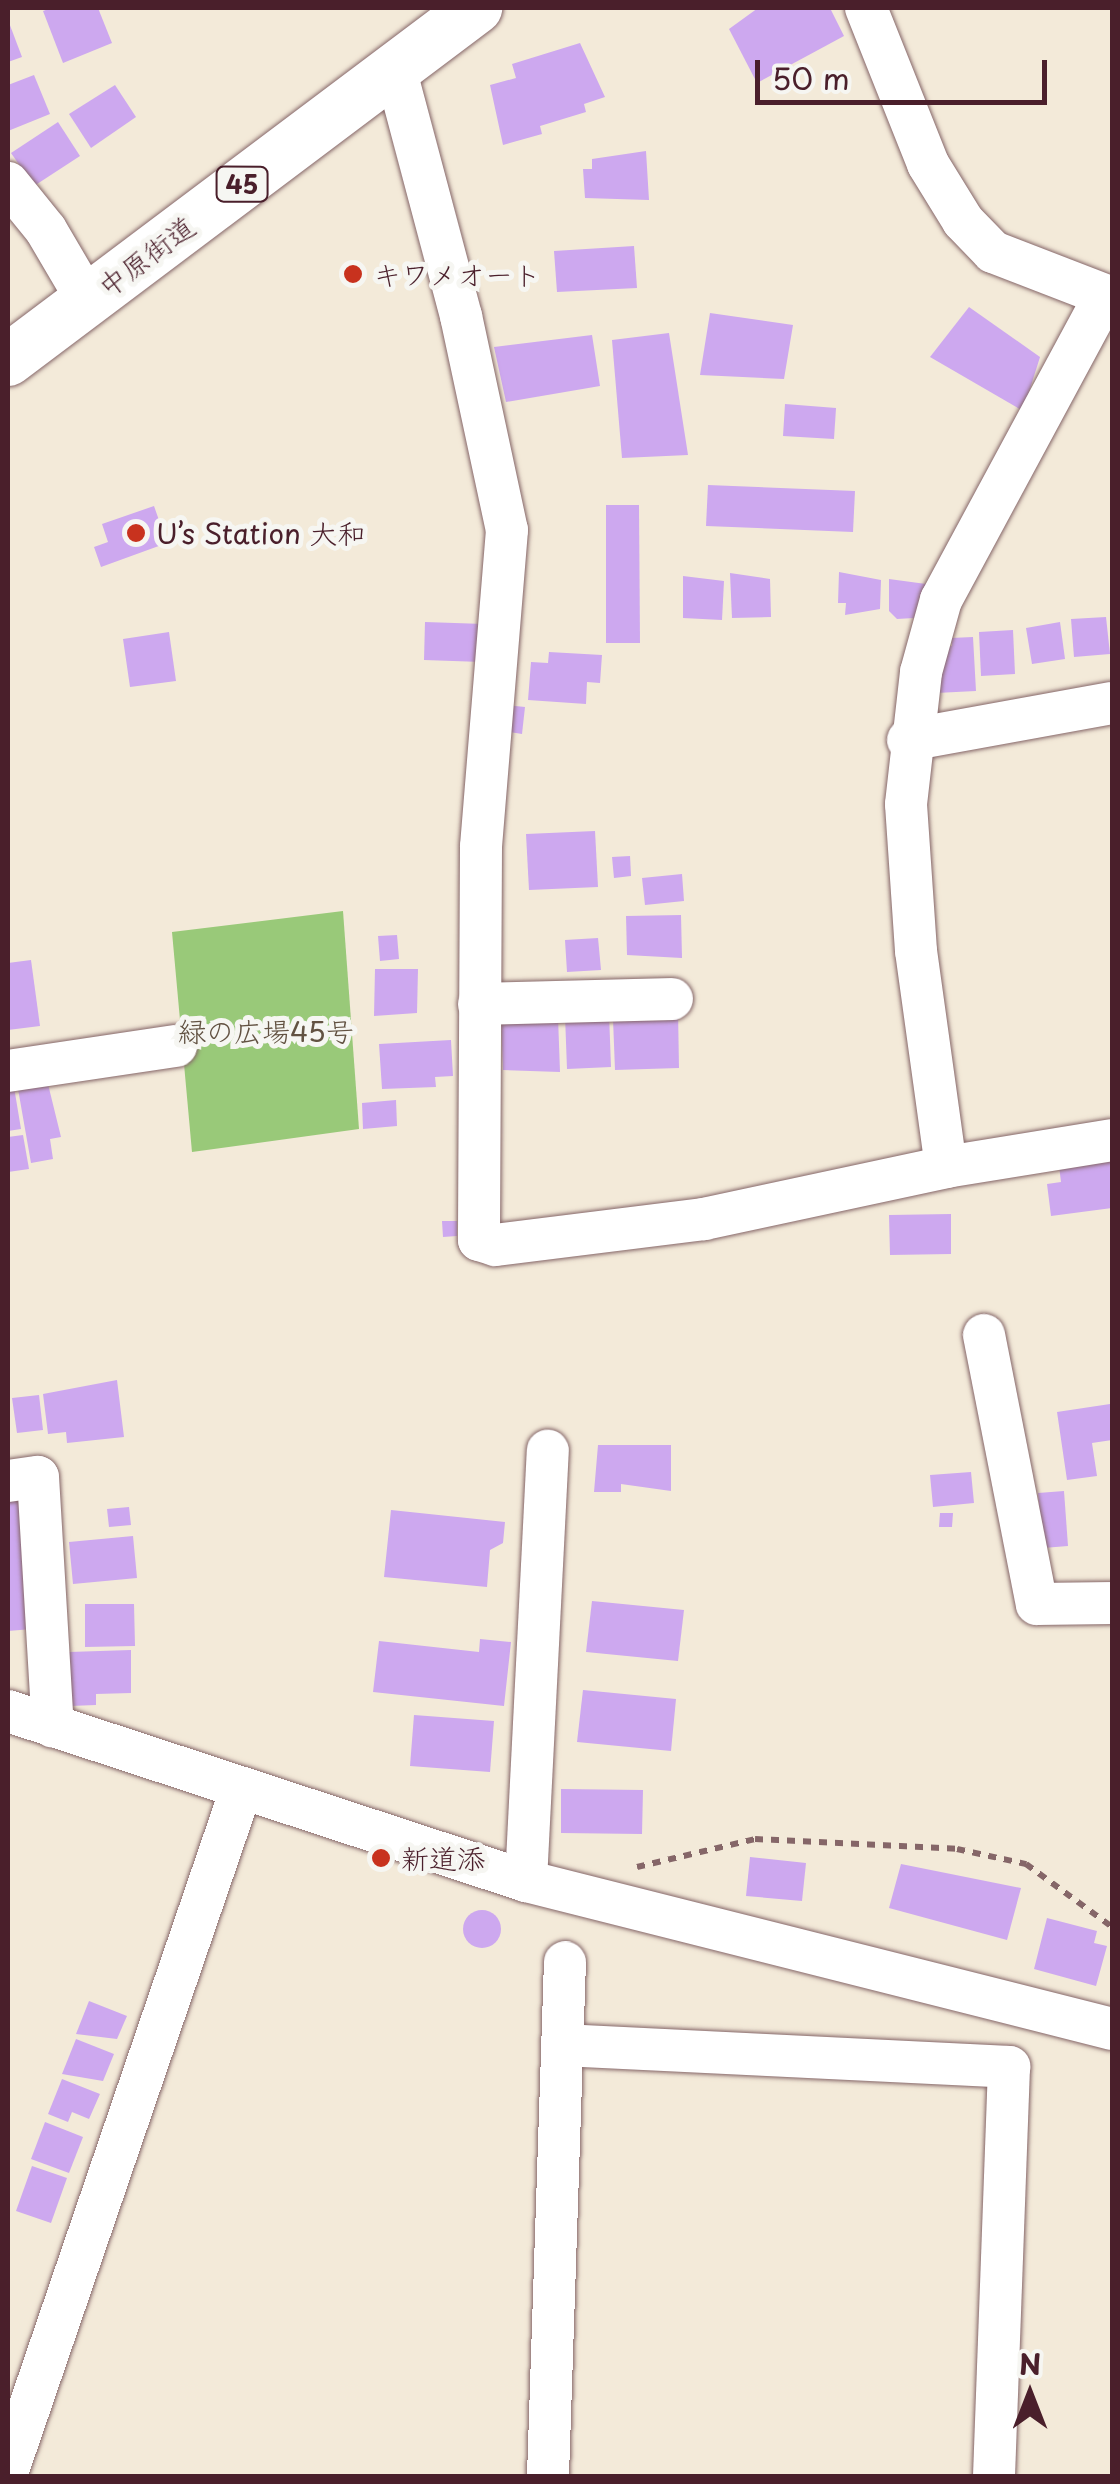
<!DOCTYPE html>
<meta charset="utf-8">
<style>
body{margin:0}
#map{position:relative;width:1120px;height:2484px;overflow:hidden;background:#f3ead9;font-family:"Playpen Sans","Klee One",sans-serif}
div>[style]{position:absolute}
.green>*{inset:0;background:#99c979}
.building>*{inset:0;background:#cda8ef}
.round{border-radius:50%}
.path>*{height:6px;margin-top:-3px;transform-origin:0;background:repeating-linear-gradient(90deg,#856668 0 8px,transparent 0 16px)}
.roads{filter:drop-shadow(0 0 2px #856668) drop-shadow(0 0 2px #856668)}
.minor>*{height:42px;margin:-21px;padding:0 21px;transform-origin:21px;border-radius:21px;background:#fff}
.major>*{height:52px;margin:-26px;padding:0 26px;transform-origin:26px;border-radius:26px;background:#fff}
.dots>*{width:28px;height:28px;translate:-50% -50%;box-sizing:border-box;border:5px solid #f6f6f2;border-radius:50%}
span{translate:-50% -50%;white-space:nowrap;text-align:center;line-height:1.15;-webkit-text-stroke:10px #f6f6f2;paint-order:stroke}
.shield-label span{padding:2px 8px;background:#f6f6f2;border:2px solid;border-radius:8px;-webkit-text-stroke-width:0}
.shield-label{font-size:25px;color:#4a1f2b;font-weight:700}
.street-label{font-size:28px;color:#4a1f2b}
.poi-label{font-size:28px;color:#4a1f2b}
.left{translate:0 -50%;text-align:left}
.park-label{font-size:28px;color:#625242}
.frame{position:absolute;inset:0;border:10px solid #4a1f2b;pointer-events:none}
.north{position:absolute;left:980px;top:2344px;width:100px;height:100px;-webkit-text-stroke:8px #f6f6f2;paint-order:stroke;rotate:0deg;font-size:28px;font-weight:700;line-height:40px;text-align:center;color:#4a1f2b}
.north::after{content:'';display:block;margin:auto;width:35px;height:45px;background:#4a1f2b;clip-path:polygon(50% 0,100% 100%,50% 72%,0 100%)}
.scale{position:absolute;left:755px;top:60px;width:292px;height:45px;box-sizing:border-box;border:5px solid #4a1f2b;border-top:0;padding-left:12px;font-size:30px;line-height:35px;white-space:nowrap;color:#4a1f2b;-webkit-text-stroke:8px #f6f6f2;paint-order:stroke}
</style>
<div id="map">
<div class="green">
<div style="clip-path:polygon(343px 911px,359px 1129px,192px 1152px,172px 932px)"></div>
</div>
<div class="building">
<div style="clip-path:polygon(51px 8px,98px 8px,112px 43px,63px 63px,43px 11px)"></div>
<div style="clip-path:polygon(758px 8px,830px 8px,844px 36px,757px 83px,729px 29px)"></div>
<div style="clip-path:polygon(8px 20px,22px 57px,8px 62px)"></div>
<div style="clip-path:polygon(580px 43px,605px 97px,584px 104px,586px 112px,540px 126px,542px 134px,503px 145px,490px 85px,516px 78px,512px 64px)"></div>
<div style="clip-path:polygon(34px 75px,50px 114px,8px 131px,8px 85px)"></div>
<div style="clip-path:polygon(115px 85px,136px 117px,91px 148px,69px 114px)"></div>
<div style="clip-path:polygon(58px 122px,80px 156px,34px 186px,11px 153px)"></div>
<div style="clip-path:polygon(646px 151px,649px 200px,585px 198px,583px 169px,592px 169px,592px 159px)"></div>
<div style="clip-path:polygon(634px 246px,637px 288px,557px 292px,554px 251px)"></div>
<div style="clip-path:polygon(969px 307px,1040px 357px,1023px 411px,930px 357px)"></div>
<div style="clip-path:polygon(710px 313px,793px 325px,784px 379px,700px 375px)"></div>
<div style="clip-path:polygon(669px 333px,688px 455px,622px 458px,612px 340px)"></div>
<div style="clip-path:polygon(592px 335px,600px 386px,506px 402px,494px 347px)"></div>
<div style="clip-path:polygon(785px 404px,836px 408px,834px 439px,783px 436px)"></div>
<div style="clip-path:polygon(708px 485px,855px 491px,853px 532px,706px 526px)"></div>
<div style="clip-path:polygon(606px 505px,639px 505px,640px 643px,606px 643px)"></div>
<div style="clip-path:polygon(154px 506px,167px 543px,101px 567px,94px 547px,108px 542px,102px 524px)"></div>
<div style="clip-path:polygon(839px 572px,881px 580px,880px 609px,845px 615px,846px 603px,838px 603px)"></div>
<div style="clip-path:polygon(730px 573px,770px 579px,771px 617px,732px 618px)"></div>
<div style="clip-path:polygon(683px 576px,724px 581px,722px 620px,683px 618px)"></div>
<div style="clip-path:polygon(889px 579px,926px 584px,914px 618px,897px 619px,889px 611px)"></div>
<div style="clip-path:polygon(1106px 617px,1110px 654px,1074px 657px,1071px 619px)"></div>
<div style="clip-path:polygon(425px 622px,484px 624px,482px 662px,424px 660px)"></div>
<div style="clip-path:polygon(1060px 622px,1065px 659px,1032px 664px,1026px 628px)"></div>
<div style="clip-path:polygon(1013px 630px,1015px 674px,981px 676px,979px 632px)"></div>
<div style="clip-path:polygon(169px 632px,176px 681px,130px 687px,123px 639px)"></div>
<div style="clip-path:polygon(973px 637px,976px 691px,936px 693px,940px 647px,952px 646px,951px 638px)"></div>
<div style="clip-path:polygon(549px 652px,602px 655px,600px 683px,587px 682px,586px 704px,528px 700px,531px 662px,548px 663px)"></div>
<div style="clip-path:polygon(506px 705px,525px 707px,522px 734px,503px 731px)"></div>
<div style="clip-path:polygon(595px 831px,598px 887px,529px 890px,526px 834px)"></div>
<div style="clip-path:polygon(630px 856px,631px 876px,614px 878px,612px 857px)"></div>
<div style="clip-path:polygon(682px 874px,684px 901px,645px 905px,642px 878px)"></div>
<div style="clip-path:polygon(681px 915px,682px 958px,627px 955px,626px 916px)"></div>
<div style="clip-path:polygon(397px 935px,399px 959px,380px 961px,378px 936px)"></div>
<div style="clip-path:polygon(598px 938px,601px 970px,567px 972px,565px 940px)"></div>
<div style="clip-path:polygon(31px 960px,40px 1026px,8px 1030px,8px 963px)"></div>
<div style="clip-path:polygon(375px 969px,418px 969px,417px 1013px,374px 1016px)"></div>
<div style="clip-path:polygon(678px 1010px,679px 1068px,615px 1070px,613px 1019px)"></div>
<div style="clip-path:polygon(609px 1013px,611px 1067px,567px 1069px,565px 1015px)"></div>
<div style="clip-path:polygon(558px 1017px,560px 1072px,503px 1070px,501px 1019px)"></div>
<div style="clip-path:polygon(451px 1040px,453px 1076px,435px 1077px,436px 1087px,382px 1089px,379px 1044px)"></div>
<div style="clip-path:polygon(48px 1084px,61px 1137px,50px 1139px,53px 1159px,31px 1163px,18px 1089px)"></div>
<div style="clip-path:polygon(8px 1087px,14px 1087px,21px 1129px,8px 1131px)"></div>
<div style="clip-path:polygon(396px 1100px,397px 1126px,363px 1129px,362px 1103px)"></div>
<div style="clip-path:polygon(23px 1135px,29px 1169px,8px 1172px,8px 1137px)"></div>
<div style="clip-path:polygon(1112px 1159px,1112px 1208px,1051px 1216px,1047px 1184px,1061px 1182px,1059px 1166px)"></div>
<div style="clip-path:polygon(951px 1214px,951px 1254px,890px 1255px,889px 1215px)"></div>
<div style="clip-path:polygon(442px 1221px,457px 1221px,457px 1236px,443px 1237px)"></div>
<div style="clip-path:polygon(117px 1380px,124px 1437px,67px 1443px,66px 1432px,48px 1434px,43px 1394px)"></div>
<div style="clip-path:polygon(39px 1395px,43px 1430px,17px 1433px,12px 1398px)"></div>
<div style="clip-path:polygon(1110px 1404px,1112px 1440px,1092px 1443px,1097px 1476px,1067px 1480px,1057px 1412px)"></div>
<div style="clip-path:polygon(598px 1445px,671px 1445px,671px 1491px,621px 1484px,621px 1492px,594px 1492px)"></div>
<div style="clip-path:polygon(971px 1472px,974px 1503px,933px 1507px,930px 1475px)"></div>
<div style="clip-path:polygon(1064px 1491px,1068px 1546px,1043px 1548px,1038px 1493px)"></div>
<div style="clip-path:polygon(23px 1500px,32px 1629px,8px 1631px,8px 1501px)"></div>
<div style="clip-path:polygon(129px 1507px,131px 1525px,109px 1527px,107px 1509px)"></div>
<div style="clip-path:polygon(391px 1510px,505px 1522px,503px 1543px,490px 1550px,487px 1587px,384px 1577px)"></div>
<div style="clip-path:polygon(940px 1513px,953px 1513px,952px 1527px,939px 1527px)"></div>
<div style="clip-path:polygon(133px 1536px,137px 1578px,73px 1584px,69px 1542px)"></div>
<div style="clip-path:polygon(592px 1601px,684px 1610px,678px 1661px,586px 1652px)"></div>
<div style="clip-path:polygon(85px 1604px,134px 1604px,135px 1646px,85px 1647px)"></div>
<div style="clip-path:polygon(480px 1639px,511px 1642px,504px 1706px,373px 1692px,379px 1641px,479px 1652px)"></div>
<div style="clip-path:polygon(131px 1650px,131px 1693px,96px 1694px,96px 1705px,70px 1706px,69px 1652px)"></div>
<div style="clip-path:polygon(583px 1690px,676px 1699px,671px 1751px,577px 1742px)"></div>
<div style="clip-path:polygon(414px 1715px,494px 1721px,490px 1772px,410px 1766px)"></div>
<div style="clip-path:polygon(561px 1789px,643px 1790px,642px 1834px,561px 1833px)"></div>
<div style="clip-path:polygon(750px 1857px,806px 1863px,802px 1901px,746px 1896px)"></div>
<div style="clip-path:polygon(901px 1864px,1021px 1888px,1007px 1940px,889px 1908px)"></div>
<div class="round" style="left:463px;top:1910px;width:38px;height:38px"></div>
<div style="clip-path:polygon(1047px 1918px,1097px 1931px,1094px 1943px,1107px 1946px,1096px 1986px,1034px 1969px)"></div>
<div style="clip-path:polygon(89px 2001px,127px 2016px,117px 2039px,76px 2034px)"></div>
<div style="clip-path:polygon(76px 2039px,114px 2054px,103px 2081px,62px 2074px)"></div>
<div style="clip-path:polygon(62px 2079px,100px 2094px,89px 2119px,72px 2112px,68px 2122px,48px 2114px)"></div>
<div style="clip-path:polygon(45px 2122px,83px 2137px,69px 2173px,31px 2159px)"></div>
<div style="clip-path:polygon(32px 2166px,67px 2178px,51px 2223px,16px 2211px)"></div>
</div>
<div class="path">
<div style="left:637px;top:1867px;width:121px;rotate:-13.3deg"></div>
<div style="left:755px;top:1839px;width:202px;rotate:2.8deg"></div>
<div style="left:957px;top:1849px;width:71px;rotate:12.3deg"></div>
<div style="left:1026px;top:1864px;width:107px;rotate:36.2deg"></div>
</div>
<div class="roads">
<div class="minor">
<div style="left:866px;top:8px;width:168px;rotate:68.3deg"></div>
<div style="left:928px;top:164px;width:67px;rotate:58.4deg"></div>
<div style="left:963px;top:221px;width:43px;rotate:45.9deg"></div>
<div style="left:993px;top:252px;width:128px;rotate:21.1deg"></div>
<div style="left:395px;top:68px;width:257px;rotate:75.1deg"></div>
<div style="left:461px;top:316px;width:219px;rotate:77.9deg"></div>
<div style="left:507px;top:530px;width:318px;rotate:94.7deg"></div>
<div style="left:481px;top:847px;width:393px;rotate:90.3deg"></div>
<div style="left:479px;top:1240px;width:17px;rotate:17deg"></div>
<div style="left:495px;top:1245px;width:211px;rotate:-7.1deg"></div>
<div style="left:704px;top:1219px;width:248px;rotate:-12.1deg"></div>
<div style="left:946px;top:1167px;width:168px;rotate:-9.2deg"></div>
<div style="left:8px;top:183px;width:60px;rotate:51deg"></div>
<div style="left:46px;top:230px;width:81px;rotate:59.6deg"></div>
<div style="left:908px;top:740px;width:207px;rotate:-10.3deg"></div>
<div style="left:479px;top:1004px;width:193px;rotate:-1.5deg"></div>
<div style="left:8px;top:1071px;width:170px;rotate:-8.5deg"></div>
<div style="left:946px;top:1167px;width:218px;rotate:-97.9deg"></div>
<div style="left:916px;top:951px;width:147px;rotate:-93.9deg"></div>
<div style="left:906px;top:804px;width:133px;rotate:-83.5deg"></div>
<div style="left:921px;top:672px;width:75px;rotate:-74.5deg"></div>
<div style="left:941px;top:600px;width:327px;rotate:-61.7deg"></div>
<div style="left:1096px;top:312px;width:20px;rotate:-37deg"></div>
<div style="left:984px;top:1335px;width:274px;rotate:78.9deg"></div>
<div style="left:1037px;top:1604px;width:75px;rotate:-0.8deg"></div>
<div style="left:8px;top:1481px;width:30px;rotate:-8deg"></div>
<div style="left:38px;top:1477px;width:250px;rotate:86.6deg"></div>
<div style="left:8px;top:1711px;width:545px;rotate:18.17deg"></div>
<div style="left:526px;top:1881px;width:604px;rotate:14.17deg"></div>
<div style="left:526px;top:1881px;width:431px;rotate:-87.1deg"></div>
<div style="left:562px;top:2045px;width:448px;rotate:2.8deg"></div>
<div style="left:1009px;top:2067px;width:409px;rotate:92.1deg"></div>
<div style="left:8px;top:2470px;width:719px;rotate:-71.09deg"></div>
<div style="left:548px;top:2476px;width:514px;rotate:-88.11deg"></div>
</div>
<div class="major">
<div style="left:8px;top:360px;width:586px;rotate:-36.95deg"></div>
</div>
</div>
<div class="dots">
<div style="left:353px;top:274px;background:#c8321e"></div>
<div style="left:136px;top:533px;background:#c8321e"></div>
<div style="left:381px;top:1858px;background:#c8321e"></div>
</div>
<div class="shield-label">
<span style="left:242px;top:184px">45</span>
</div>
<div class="street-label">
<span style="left:146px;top:256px;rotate:-37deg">中原街道</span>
</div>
<div class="poi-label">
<span class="left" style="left:373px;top:274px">キワメオート</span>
<span class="left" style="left:156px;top:533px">U’s Station 大和</span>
<span class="left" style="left:401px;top:1858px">新道添</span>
</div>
<div class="park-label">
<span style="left:266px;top:1031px">緑の広場45号</span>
</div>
<div class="frame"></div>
<div class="north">N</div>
<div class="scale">50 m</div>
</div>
